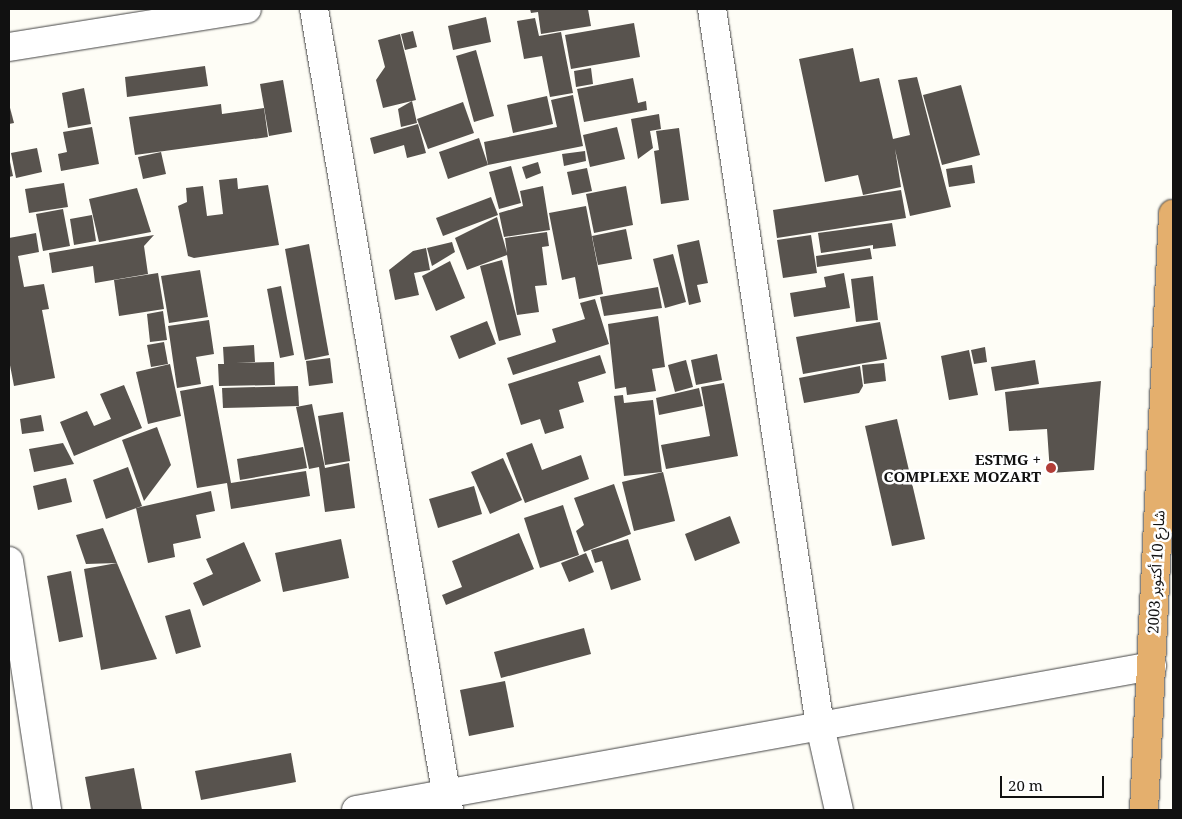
<!DOCTYPE html>
<meta charset="utf-8">
<style>
body{margin:0}
#map{position:relative;width:1182px;height:819px;overflow:hidden;background:#fefdf6;font-family:"Noto Serif","Noto Sans Arabic",serif}
div>[style]{position:absolute}
.building>*{inset:0;background:#58534e}
.roads{filter:drop-shadow(0 0 1px #444) drop-shadow(0 0 1px #444)}
.minor>*{height:28px;margin:-14px;padding:0 14px;transform-origin:14px;border-radius:14px;background:#fff}
.highway>*{height:28px;margin:-14px;padding:0 14px;transform-origin:14px;border-radius:14px;background:#e4af6d}
.dots>*{width:14px;height:14px;translate:-50% -50%;box-sizing:border-box;border:2px solid #fff;border-radius:50%}
span{translate:-50% -50%;white-space:nowrap;text-align:center;line-height:1.15;-webkit-text-stroke:5px #fff;paint-order:stroke}
.poi-label{font-size:15px;color:#111;font-weight:700}
.right{translate:-100% -50%;text-align:right}
.street-label{font-size:15px;color:#111}
.frame{position:absolute;inset:0;border:10px solid #111;pointer-events:none}
.scale{position:absolute;left:1000px;top:776px;width:104px;height:22px;box-sizing:border-box;border:2px solid #111;border-top:0;padding-left:6px;font-size:15px;line-height:18px;white-space:nowrap;color:#111;-webkit-text-stroke:4px #fff;paint-order:stroke}
</style>
<div id="map">
<div class="building">
<div style="clip-path:polygon(530px 9px,588px 9px,591px 26px,541px 34px,538px 12px,531px 13px)"></div>
<div style="clip-path:polygon(486px 17px,491px 42px,453px 50px,448px 26px)"></div>
<div style="clip-path:polygon(535px 18px,539px 36px,561px 32px,573px 93px,550px 97px,542px 56px,524px 59px,517px 21px)"></div>
<div style="clip-path:polygon(634px 23px,640px 57px,571px 69px,565px 35px)"></div>
<div style="clip-path:polygon(413px 31px,417px 47px,405px 50px,401px 34px)"></div>
<div style="clip-path:polygon(400px 34px,416px 100px,383px 108px,376px 80px,385px 67px,378px 40px)"></div>
<div style="clip-path:polygon(853px 48px,860px 82px,879px 78px,893px 139px,910px 135px,898px 80px,917px 77px,951px 207px,910px 216px,895px 149px,901px 187px,863px 195px,858px 175px,825px 182px,799px 59px)"></div>
<div style="clip-path:polygon(476px 50px,494px 116px,474px 122px,456px 56px)"></div>
<div style="clip-path:polygon(205px 66px,208px 86px,127px 97px,125px 77px)"></div>
<div style="clip-path:polygon(591px 68px,593px 84px,576px 87px,574px 71px)"></div>
<div style="clip-path:polygon(633px 78px,638px 103px,646px 101px,647px 110px,584px 122px,577px 89px)"></div>
<div style="clip-path:polygon(283px 80px,292px 132px,269px 136px,260px 84px)"></div>
<div style="clip-path:polygon(961px 85px,980px 155px,942px 165px,923px 95px)"></div>
<div style="clip-path:polygon(84px 88px,91px 124px,68px 128px,62px 93px)"></div>
<div style="clip-path:polygon(573px 95px,583px 146px,488px 165px,484px 142px,557px 127px,551px 100px)"></div>
<div style="clip-path:polygon(547px 96px,553px 124px,513px 133px,507px 105px)"></div>
<div style="clip-path:polygon(412px 101px,417px 123px,401px 127px,398px 109px)"></div>
<div style="clip-path:polygon(463px 102px,474px 133px,428px 149px,417px 119px)"></div>
<div style="clip-path:polygon(9px 104px,14px 123px,9px 124px)"></div>
<div style="clip-path:polygon(221px 104px,222px 114px,264px 108px,268px 137px,135px 155px,129px 117px)"></div>
<div style="clip-path:polygon(659px 114px,661px 129px,650px 131px,653px 148px,638px 159px,631px 119px)"></div>
<div style="clip-path:polygon(418px 124px,426px 153px,407px 158px,404px 145px,374px 154px,370px 138px)"></div>
<div style="clip-path:polygon(92px 127px,99px 164px,61px 171px,58px 154px,67px 152px,63px 132px)"></div>
<div style="clip-path:polygon(617px 127px,625px 159px,590px 167px,583px 135px)"></div>
<div style="clip-path:polygon(679px 128px,689px 200px,661px 204px,654px 151px,659px 150px,656px 131px)"></div>
<div style="clip-path:polygon(479px 138px,488px 165px,448px 179px,439px 152px)"></div>
<div style="clip-path:polygon(37px 148px,42px 172px,16px 178px,11px 153px)"></div>
<div style="clip-path:polygon(585px 151px,586px 161px,564px 166px,562px 154px)"></div>
<div style="clip-path:polygon(161px 152px,166px 174px,143px 179px,138px 157px)"></div>
<div style="clip-path:polygon(9px 157px,13px 176px,9px 177px)"></div>
<div style="clip-path:polygon(538px 162px,541px 173px,526px 179px,522px 167px)"></div>
<div style="clip-path:polygon(972px 165px,975px 183px,949px 187px,946px 169px)"></div>
<div style="clip-path:polygon(511px 166px,521px 203px,499px 209px,489px 172px)"></div>
<div style="clip-path:polygon(587px 168px,592px 191px,572px 195px,567px 172px)"></div>
<div style="clip-path:polygon(237px 178px,238px 189px,268px 185px,279px 245px,194px 258px,188px 256px,178px 206px,187px 202px,186px 188px,203px 186px,207px 216px,223px 214px,219px 180px)"></div>
<div style="clip-path:polygon(64px 183px,68px 207px,29px 213px,25px 189px)"></div>
<div style="clip-path:polygon(543px 186px,550px 230px,504px 237px,499px 213px,523px 206px,520px 191px)"></div>
<div style="clip-path:polygon(626px 186px,633px 225px,594px 233px,586px 194px)"></div>
<div style="clip-path:polygon(137px 188px,151px 232px,99px 242px,89px 199px)"></div>
<div style="clip-path:polygon(901px 190px,906px 218px,777px 238px,773px 210px)"></div>
<div style="clip-path:polygon(491px 197px,498px 215px,443px 236px,436px 218px)"></div>
<div style="clip-path:polygon(586px 206px,603px 294px,579px 299px,575px 277px,562px 280px,549px 213px)"></div>
<div style="clip-path:polygon(63px 209px,70px 246px,43px 251px,36px 214px)"></div>
<div style="clip-path:polygon(92px 215px,96px 241px,74px 245px,70px 219px)"></div>
<div style="clip-path:polygon(497px 217px,507px 253px,505px 238px,547px 232px,549px 246px,542px 247px,547px 285px,535px 286px,539px 312px,517px 315px,507px 255px,467px 270px,455px 238px)"></div>
<div style="clip-path:polygon(892px 223px,896px 246px,873px 249px,873px 245px,821px 253px,818px 233px)"></div>
<div style="clip-path:polygon(626px 229px,632px 259px,598px 265px,592px 236px)"></div>
<div style="clip-path:polygon(36px 233px,39px 252px,18px 256px,24px 287px,44px 284px,49px 309px,42px 310px,55px 378px,14px 386px,9px 360px,9px 238px)"></div>
<div style="clip-path:polygon(154px 235px,144px 246px,148px 274px,95px 283px,93px 266px,52px 273px,49px 253px)"></div>
<div style="clip-path:polygon(811px 235px,817px 273px,783px 278px,777px 240px)"></div>
<div style="clip-path:polygon(699px 240px,708px 283px,697px 285px,701px 302px,689px 305px,677px 245px)"></div>
<div style="clip-path:polygon(452px 242px,455px 252px,432px 266px,427px 248px)"></div>
<div style="clip-path:polygon(309px 244px,329px 355px,305px 360px,285px 249px)"></div>
<div style="clip-path:polygon(426px 248px,430px 270px,414px 273px,419px 295px,395px 300px,389px 270px,413px 251px)"></div>
<div style="clip-path:polygon(870px 248px,872px 259px,817px 267px,816px 256px)"></div>
<div style="clip-path:polygon(673px 254px,686px 302px,665px 308px,653px 259px)"></div>
<div style="clip-path:polygon(502px 260px,521px 335px,499px 341px,480px 266px)"></div>
<div style="clip-path:polygon(450px 261px,465px 298px,436px 311px,422px 276px)"></div>
<div style="clip-path:polygon(200px 270px,208px 317px,169px 323px,161px 276px)"></div>
<div style="clip-path:polygon(158px 273px,164px 309px,119px 316px,114px 280px)"></div>
<div style="clip-path:polygon(844px 273px,850px 308px,794px 317px,790px 293px,826px 287px,824px 277px)"></div>
<div style="clip-path:polygon(873px 276px,878px 320px,856px 322px,851px 279px)"></div>
<div style="clip-path:polygon(281px 286px,294px 355px,280px 358px,267px 289px)"></div>
<div style="clip-path:polygon(658px 287px,662px 308px,604px 316px,600px 297px)"></div>
<div style="clip-path:polygon(595px 299px,609px 344px,513px 375px,507px 358px,556px 342px,552px 329px,585px 319px,580px 303px)"></div>
<div style="clip-path:polygon(163px 311px,167px 340px,150px 342px,147px 314px)"></div>
<div style="clip-path:polygon(658px 316px,665px 367px,652px 369px,656px 391px,627px 395px,626px 387px,615px 389px,608px 324px)"></div>
<div style="clip-path:polygon(209px 320px,214px 354px,196px 357px,201px 384px,177px 388px,168px 326px)"></div>
<div style="clip-path:polygon(487px 321px,496px 344px,459px 359px,450px 336px)"></div>
<div style="clip-path:polygon(880px 322px,887px 359px,803px 374px,796px 337px)"></div>
<div style="clip-path:polygon(164px 342px,168px 364px,151px 367px,147px 345px)"></div>
<div style="clip-path:polygon(254px 345px,255px 362px,236px 363px,274px 362px,275px 385px,219px 386px,218px 364px,224px 364px,223px 347px)"></div>
<div style="clip-path:polygon(985px 347px,987px 362px,974px 364px,971px 350px)"></div>
<div style="clip-path:polygon(969px 350px,978px 395px,949px 400px,941px 356px)"></div>
<div style="clip-path:polygon(717px 354px,722px 380px,696px 385px,691px 360px)"></div>
<div style="clip-path:polygon(600px 355px,606px 373px,578px 382px,584px 402px,559px 410px,564px 428px,545px 434px,540px 419px,521px 425px,508px 384px)"></div>
<div style="clip-path:polygon(330px 358px,333px 383px,309px 386px,306px 361px)"></div>
<div style="clip-path:polygon(686px 360px,693px 387px,675px 392px,668px 365px)"></div>
<div style="clip-path:polygon(1035px 360px,1039px 384px,995px 391px,991px 367px)"></div>
<div style="clip-path:polygon(884px 363px,886px 381px,864px 384px,862px 365px)"></div>
<div style="clip-path:polygon(170px 364px,181px 416px,148px 424px,136px 372px)"></div>
<div style="clip-path:polygon(860px 366px,863px 386px,859px 393px,804px 403px,799px 378px)"></div>
<div style="clip-path:polygon(1101px 381px,1094px 470px,1050px 473px,1047px 429px,1009px 431px,1005px 392px)"></div>
<div style="clip-path:polygon(724px 383px,738px 456px,666px 469px,661px 445px,710px 436px,701px 387px)"></div>
<div style="clip-path:polygon(124px 385px,142px 428px,74px 456px,60px 422px,87px 411px,94px 426px,111px 419px,100px 394px)"></div>
<div style="clip-path:polygon(213px 385px,231px 483px,306px 471px,310px 496px,231px 509px,227px 483px,197px 488px,180px 391px)"></div>
<div style="clip-path:polygon(298px 386px,299px 406px,223px 408px,222px 388px)"></div>
<div style="clip-path:polygon(699px 388px,703px 406px,659px 415px,656px 398px)"></div>
<div style="clip-path:polygon(623px 395px,624px 403px,653px 400px,662px 472px,624px 476px,614px 396px)"></div>
<div style="clip-path:polygon(312px 404px,325px 468px,349px 463px,355px 508px,325px 512px,319px 467px,309px 469px,296px 407px)"></div>
<div style="clip-path:polygon(343px 412px,350px 461px,325px 465px,318px 416px)"></div>
<div style="clip-path:polygon(41px 415px,44px 431px,22px 434px,20px 419px)"></div>
<div style="clip-path:polygon(897px 419px,925px 539px,892px 546px,865px 426px)"></div>
<div style="clip-path:polygon(157px 427px,171px 465px,144px 501px,122px 440px)"></div>
<div style="clip-path:polygon(63px 443px,74px 464px,34px 472px,29px 449px)"></div>
<div style="clip-path:polygon(532px 443px,542px 470px,581px 455px,589px 479px,525px 503px,506px 453px)"></div>
<div style="clip-path:polygon(303px 447px,307px 468px,240px 480px,237px 459px)"></div>
<div style="clip-path:polygon(503px 458px,522px 500px,490px 514px,471px 472px)"></div>
<div style="clip-path:polygon(128px 467px,142px 506px,106px 519px,93px 480px)"></div>
<div style="clip-path:polygon(663px 472px,675px 521px,634px 531px,622px 482px)"></div>
<div style="clip-path:polygon(66px 478px,72px 502px,38px 510px,33px 486px)"></div>
<div style="clip-path:polygon(614px 484px,631px 534px,584px 552px,576px 531px,584px 525px,574px 498px)"></div>
<div style="clip-path:polygon(474px 486px,482px 514px,438px 528px,429px 499px)"></div>
<div style="clip-path:polygon(211px 491px,215px 511px,196px 515px,201px 538px,173px 544px,175px 557px,148px 563px,136px 508px)"></div>
<div style="clip-path:polygon(563px 505px,579px 555px,540px 568px,524px 518px)"></div>
<div style="clip-path:polygon(730px 516px,740px 543px,695px 561px,685px 534px)"></div>
<div style="clip-path:polygon(103px 528px,117px 563px,86px 564px,76px 535px)"></div>
<div style="clip-path:polygon(519px 533px,534px 569px,446px 605px,442px 595px,462px 587px,452px 561px)"></div>
<div style="clip-path:polygon(341px 539px,349px 578px,283px 592px,275px 553px)"></div>
<div style="clip-path:polygon(628px 539px,641px 580px,611px 590px,602px 561px,595px 563px,591px 550px)"></div>
<div style="clip-path:polygon(244px 542px,261px 581px,203px 606px,193px 583px,213px 574px,206px 559px)"></div>
<div style="clip-path:polygon(586px 553px,594px 572px,569px 582px,561px 563px)"></div>
<div style="clip-path:polygon(117px 563px,157px 659px,101px 670px,84px 569px)"></div>
<div style="clip-path:polygon(71px 571px,83px 637px,59px 642px,47px 576px)"></div>
<div style="clip-path:polygon(190px 609px,201px 647px,176px 654px,165px 616px)"></div>
<div style="clip-path:polygon(584px 628px,591px 654px,501px 678px,494px 652px)"></div>
<div style="clip-path:polygon(505px 681px,514px 727px,469px 736px,460px 690px)"></div>
<div style="clip-path:polygon(291px 753px,296px 782px,201px 800px,195px 771px)"></div>
<div style="clip-path:polygon(134px 768px,142px 810px,91px 810px,85px 777px)"></div>
</div>
<div class="roads">
<div class="minor">
<div style="left:314px;top:9px;width:812px;rotate:80.43deg"></div>
<div style="left:712px;top:9px;width:725px;rotate:81.43deg"></div>
<div style="left:820px;top:726px;width:86px;rotate:77.3deg"></div>
<div style="left:9px;top:47px;width:241px;rotate:-9.1deg"></div>
<div style="left:9px;top:561px;width:252px;rotate:81.3deg"></div>
<div style="left:356px;top:810px;width:809px;rotate:-10.25deg"></div>
</div>
<div class="highway">
<div style="left:1144px;top:810px;width:597px;rotate:-87.21deg"></div>
</div>
</div>
<div class="dots">
<div style="left:1051px;top:468px;background:#b23d37"></div>
</div>
<div class="poi-label">
<span class="right" style="left:1041px;top:468px">ESTMG +<br>COMPLEXE MOZART</span>
</div>
<div class="street-label">
<span style="left:1156px;top:572px;rotate:-87deg">شارع 10 أكتوبر 2003</span>
</div>
<div class="frame"></div>
<div class="scale">20 m</div>
</div>
